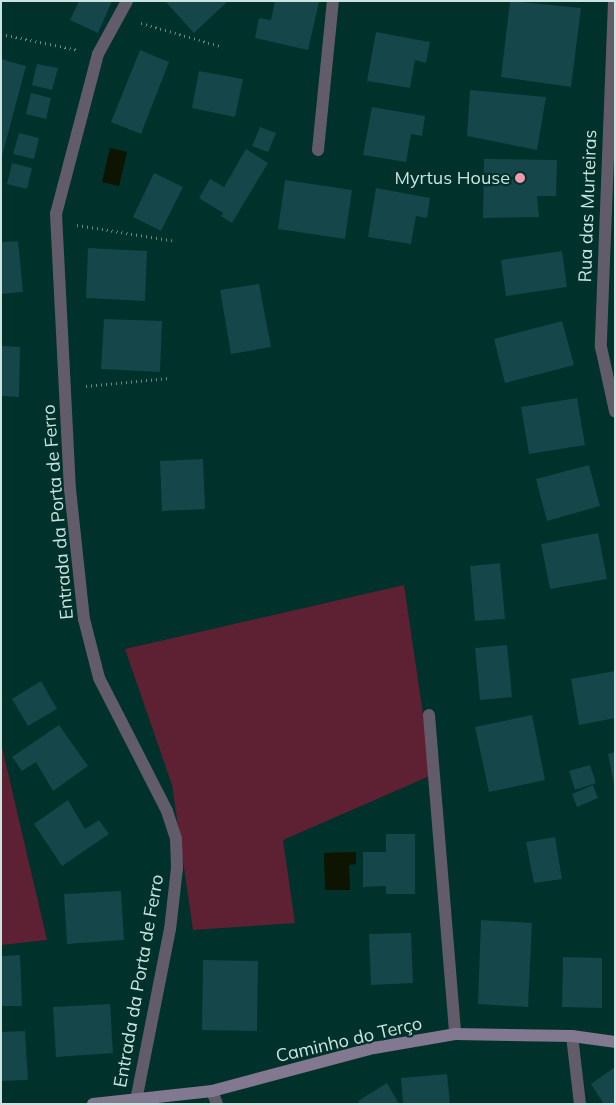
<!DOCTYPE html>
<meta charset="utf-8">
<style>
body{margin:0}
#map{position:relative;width:616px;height:1105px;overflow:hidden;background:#00312b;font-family:Mulish,sans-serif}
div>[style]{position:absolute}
.green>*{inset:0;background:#5e2033}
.water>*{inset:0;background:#0d1400}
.building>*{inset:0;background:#15464a}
.path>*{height:3px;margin-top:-1.5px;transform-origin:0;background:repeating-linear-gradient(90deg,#668b85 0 1px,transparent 0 5px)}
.lane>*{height:12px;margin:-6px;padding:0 6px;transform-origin:6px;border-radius:6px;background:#625c6a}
.street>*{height:12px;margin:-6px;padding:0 6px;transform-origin:6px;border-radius:6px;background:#625c6a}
.secondary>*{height:12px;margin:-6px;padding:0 6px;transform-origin:6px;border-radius:6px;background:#82788f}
.dots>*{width:14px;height:14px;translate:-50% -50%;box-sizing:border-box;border:2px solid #00312b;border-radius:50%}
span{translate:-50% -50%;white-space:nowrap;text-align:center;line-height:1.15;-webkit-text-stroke:4.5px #00312b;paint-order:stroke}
.poi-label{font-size:18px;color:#cce4df}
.right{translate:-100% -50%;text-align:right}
.street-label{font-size:18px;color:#cce4df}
.frame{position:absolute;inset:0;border:2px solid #cce4df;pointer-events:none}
</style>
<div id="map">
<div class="green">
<div style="clip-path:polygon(404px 585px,432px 775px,283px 840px,295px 923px,193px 930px,172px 785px,125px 649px)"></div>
<div style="clip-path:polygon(1px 743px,47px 940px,1px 945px)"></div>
</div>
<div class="water">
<div style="clip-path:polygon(110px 148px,127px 152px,119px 186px,102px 182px)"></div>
<div style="clip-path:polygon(356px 852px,356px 864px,349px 865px,350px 890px,325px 890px,324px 853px)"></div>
</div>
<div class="building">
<div style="clip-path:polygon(79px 1px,112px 1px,98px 33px,70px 20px)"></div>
<div style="clip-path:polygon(165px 1px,228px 1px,194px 33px)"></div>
<div style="clip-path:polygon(275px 1px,319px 2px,308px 50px,255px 38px,259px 18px,271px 20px)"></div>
<div style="clip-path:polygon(510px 1px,581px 8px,571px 87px,501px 77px)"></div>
<div style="clip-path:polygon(376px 32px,430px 42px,426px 63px,415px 60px,410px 88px,367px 81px)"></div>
<div style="clip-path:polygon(140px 50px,169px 62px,141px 134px,111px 122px)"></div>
<div style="clip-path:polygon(1px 59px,26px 66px,2px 156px,1px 156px)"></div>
<div style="clip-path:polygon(37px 64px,58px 68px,52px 90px,32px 85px)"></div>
<div style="clip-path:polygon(199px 71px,243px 79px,235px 117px,192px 108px)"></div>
<div style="clip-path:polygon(470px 90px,546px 97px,537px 150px,467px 136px)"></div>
<div style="clip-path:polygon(31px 93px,51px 98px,46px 119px,26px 114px)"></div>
<div style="clip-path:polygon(372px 107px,425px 116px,422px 136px,411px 134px,406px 162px,363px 155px)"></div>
<div style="clip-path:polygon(260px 127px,276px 133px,268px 152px,252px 146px)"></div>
<div style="clip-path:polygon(19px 133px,39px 138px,34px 159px,13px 154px)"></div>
<div style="clip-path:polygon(246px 149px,268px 163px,232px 223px,221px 216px,223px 213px,199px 198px,210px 179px,224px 187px)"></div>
<div style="clip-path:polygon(484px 159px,557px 160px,556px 196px,537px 196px,539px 217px,483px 218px)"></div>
<div style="clip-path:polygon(12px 163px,32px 168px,27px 189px,7px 184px)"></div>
<div style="clip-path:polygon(154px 173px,183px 187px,161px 231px,133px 217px)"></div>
<div style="clip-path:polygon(285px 180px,352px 190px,345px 239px,278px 229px)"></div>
<div style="clip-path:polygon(376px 188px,430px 198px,427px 218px,416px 216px,411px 244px,368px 237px)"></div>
<div style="clip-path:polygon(18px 241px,23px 292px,1px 294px,1px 242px)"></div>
<div style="clip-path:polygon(88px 248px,147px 251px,145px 301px,86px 298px)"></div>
<div style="clip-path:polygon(562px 251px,567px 287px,506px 296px,501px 260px)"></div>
<div style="clip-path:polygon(259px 284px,271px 347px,231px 354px,220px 290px)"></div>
<div style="clip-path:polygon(104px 319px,162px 321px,160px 372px,101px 369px)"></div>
<div style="clip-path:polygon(562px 321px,574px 365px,505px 383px,494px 339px)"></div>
<div style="clip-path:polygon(1px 346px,20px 347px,19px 397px,1px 396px)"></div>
<div style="clip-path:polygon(577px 398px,585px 445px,529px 454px,521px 407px)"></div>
<div style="clip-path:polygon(203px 459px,205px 509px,162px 511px,160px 461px)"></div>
<div style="clip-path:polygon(589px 465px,600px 506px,547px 521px,536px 479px)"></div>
<div style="clip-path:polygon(598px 533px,607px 579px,550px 589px,541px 544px)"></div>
<div style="clip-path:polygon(500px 563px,505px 619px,475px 621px,470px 566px)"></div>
<div style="clip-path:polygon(507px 645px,512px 697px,480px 700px,475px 648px)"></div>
<div style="clip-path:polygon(615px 671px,615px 718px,579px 725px,571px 679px)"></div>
<div style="clip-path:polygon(41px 681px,57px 709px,28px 726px,12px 699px)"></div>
<div style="clip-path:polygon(532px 715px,545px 780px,489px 792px,475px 727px)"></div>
<div style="clip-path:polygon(59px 725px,88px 766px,53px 791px,36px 762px,22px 771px,12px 757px)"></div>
<div style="clip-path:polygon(615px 752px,615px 784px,614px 784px,608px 754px)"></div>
<div style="clip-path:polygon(590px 765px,596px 783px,575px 790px,569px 771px)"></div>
<div style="clip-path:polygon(593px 785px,598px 798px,577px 807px,572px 794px)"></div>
<div style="clip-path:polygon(68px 800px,85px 829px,99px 820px,109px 834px,62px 866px,34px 824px)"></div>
<div style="clip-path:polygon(386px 834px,415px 834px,415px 894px,386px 894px,386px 886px,363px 887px,363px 852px,386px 852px)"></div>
<div style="clip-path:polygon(555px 837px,562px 879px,534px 883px,526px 842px)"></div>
<div style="clip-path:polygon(121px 891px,124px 940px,67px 944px,64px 894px)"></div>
<div style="clip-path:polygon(481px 920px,532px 923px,528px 1007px,478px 1004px)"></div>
<div style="clip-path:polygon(411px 933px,413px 983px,371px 985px,369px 934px)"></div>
<div style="clip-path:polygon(20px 955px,22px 1006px,1px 1006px,1px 956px)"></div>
<div style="clip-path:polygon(563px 957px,602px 958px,602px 1008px,562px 1007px)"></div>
<div style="clip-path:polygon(203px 960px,258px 961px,257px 1031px,202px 1030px)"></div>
<div style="clip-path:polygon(110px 1004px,113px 1053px,56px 1057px,53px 1007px)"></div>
<div style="clip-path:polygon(25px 1031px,28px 1080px,1px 1081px,1px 1032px)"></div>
<div style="clip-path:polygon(615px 1067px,615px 1104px,604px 1104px,591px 1084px)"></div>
<div style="clip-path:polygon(447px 1074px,450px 1104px,403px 1104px,401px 1078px)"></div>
<div style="clip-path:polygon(387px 1083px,399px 1104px,360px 1104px,358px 1101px)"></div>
</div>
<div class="path">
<div style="left:141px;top:23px;width:85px;rotate:16.3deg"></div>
<div style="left:1px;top:34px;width:79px;rotate:11.7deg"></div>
<div style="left:77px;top:225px;width:100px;rotate:9.2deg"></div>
<div style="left:86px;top:386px;width:83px;rotate:-5.5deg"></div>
</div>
<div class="lane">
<div style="left:318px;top:150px;width:150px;rotate:-84.3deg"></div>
<div style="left:429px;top:715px;width:320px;rotate:85.3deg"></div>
</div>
<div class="street">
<div style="left:127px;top:1px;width:60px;rotate:118.7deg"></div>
<div style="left:98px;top:54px;width:165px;rotate:104.7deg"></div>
<div style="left:56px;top:214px;width:275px;rotate:87.1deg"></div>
<div style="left:70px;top:489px;width:131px;rotate:83.9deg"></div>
<div style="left:84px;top:619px;width:61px;rotate:75.7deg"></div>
<div style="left:99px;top:678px;width:149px;rotate:62.9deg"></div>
<div style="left:167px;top:811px;width:29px;rotate:72deg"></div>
<div style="left:176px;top:839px;width:29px;rotate:88deg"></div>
<div style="left:177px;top:868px;width:61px;rotate:96.5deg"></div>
<div style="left:170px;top:929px;width:174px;rotate:101.2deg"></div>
<div style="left:614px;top:1px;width:346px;rotate:92.2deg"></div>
<div style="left:601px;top:347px;width:66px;rotate:77.7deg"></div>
<div style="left:572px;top:1036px;width:68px;rotate:83.3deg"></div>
<div style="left:212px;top:1091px;width:14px;rotate:69deg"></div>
</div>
<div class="secondary">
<div style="left:93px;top:1104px;width:120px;rotate:-6.2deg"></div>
<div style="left:212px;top:1091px;width:168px;rotate:-14.9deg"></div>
<div style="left:374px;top:1048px;width:82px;rotate:-9.8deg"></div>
<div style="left:455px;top:1034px;width:117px;rotate:1deg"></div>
<div style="left:572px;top:1036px;width:43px;rotate:7.9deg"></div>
</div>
<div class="dots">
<div style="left:520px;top:178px;background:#f29aaf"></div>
</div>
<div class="poi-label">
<span class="right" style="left:510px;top:178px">Myrtus House</span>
</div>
<div class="street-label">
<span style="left:588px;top:206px;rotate:-88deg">Rua das Murteiras</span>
<span style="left:58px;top:512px;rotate:-95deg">Entrada da Porta de Ferro</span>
<span style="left:139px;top:981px;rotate:-80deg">Entrada da Porta de Ferro</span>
<span style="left:349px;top:1040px;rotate:-13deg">Caminho do Terço</span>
</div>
<div class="frame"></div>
</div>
